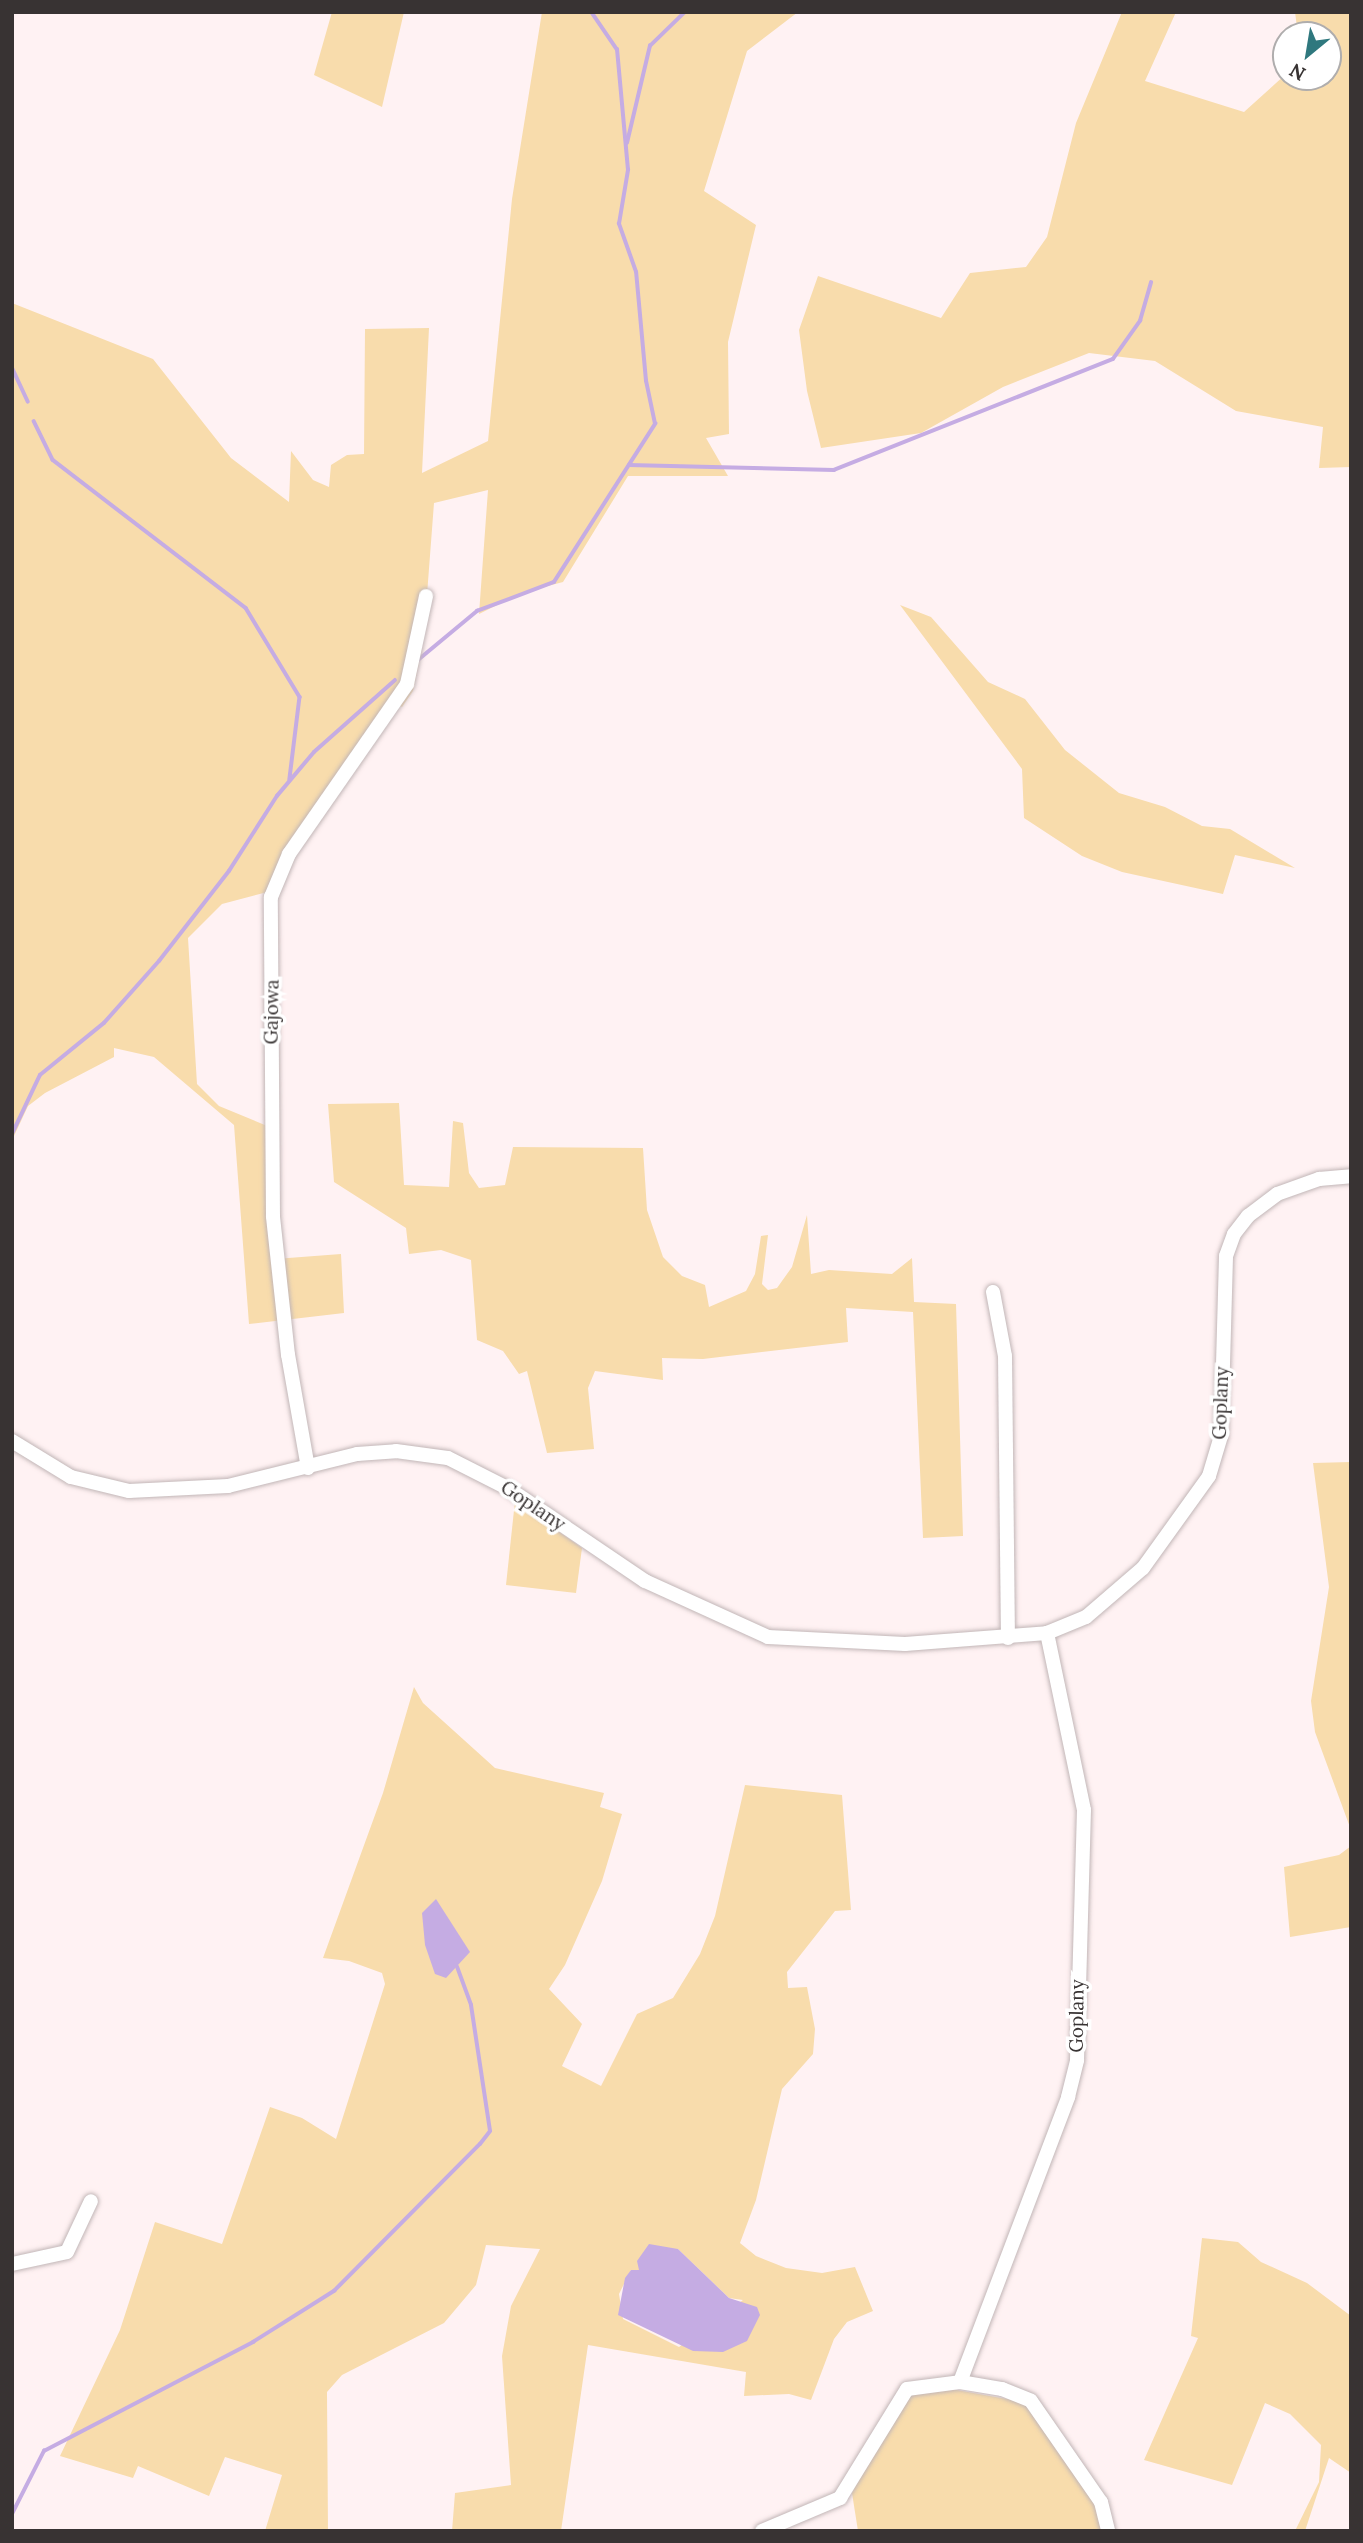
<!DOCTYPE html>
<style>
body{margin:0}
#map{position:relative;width:1363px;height:2543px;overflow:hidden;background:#fff2f3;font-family:Lora,serif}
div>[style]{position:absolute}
.green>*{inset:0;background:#f8dcac}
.water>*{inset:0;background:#c5ace3}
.stream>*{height:3.5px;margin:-1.75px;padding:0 1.75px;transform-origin:1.75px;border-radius:1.75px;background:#c5ace3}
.roads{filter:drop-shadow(0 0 2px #c2b6b7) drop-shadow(0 0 2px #c2b6b7)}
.minor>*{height:14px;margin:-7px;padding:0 7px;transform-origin:7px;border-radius:7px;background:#fff}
span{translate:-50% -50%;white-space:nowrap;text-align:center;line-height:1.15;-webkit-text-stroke:7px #fff;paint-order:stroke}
.street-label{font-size:19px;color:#383333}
.frame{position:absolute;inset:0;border:14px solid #383333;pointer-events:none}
.north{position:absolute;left:1272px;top:21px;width:70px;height:70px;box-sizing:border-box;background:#fff;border:2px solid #afadad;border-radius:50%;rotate:210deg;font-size:19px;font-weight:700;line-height:28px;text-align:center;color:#383333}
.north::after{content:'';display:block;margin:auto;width:24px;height:32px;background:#2f787e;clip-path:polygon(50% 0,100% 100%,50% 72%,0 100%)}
</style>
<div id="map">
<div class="green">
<div style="clip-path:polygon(332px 12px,404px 12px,382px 107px,314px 75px)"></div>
<div style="clip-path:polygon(542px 12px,798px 12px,747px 51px,704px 191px,756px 225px,728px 342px,729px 434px,706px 438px,728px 476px,628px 476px,563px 582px,521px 593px,479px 614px,488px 490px,434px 503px,427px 595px,408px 655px,422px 648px,413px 691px,402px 707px,392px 701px,267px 892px,222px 904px,188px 938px,197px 1084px,219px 1106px,272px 1128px,275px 1259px,341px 1254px,344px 1313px,249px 1324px,234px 1125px,154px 1057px,114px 1048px,114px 1057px,45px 1093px,28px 1106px,14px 1136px,12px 1167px,12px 303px,153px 359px,231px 458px,289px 502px,291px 451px,313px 480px,329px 487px,331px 465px,347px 455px,364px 454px,365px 329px,429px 328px,422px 473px,488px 441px,512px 199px)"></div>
<div style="clip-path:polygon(1122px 12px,1176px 12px,1145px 81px,1244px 112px,1286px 74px,1328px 77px,1328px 35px,1298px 35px,1295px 12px,1351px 12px,1351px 467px,1319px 468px,1323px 427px,1236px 411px,1155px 361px,1089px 353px,1003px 387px,921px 433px,821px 448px,807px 391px,799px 330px,818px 276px,941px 318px,970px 273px,1026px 267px,1047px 237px,1076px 123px)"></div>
<div style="clip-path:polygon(900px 605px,931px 617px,988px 682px,1025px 699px,1065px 750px,1119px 793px,1165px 807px,1202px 826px,1230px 829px,1295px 868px,1235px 855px,1223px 894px,1122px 872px,1082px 856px,1024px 818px,1022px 769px)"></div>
<div style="clip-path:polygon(399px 1103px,404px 1185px,449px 1187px,453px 1121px,463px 1123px,469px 1173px,479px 1188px,505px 1185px,513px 1147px,643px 1148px,647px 1210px,663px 1257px,682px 1276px,705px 1285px,709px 1307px,746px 1291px,755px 1274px,761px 1236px,768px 1235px,762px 1284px,768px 1290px,777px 1288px,792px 1267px,807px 1215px,811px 1274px,829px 1270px,892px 1274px,912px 1258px,914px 1302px,956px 1304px,963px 1536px,923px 1538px,913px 1312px,846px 1308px,848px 1342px,703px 1359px,662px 1358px,663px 1380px,595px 1371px,588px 1388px,594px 1449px,547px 1453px,527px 1371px,519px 1374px,503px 1351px,477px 1340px,471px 1260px,441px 1250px,409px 1254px,406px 1228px,334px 1182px,328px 1104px)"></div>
<div style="clip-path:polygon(1351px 1462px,1351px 1830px,1315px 1732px,1311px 1701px,1329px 1587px,1313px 1463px)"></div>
<div style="clip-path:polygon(515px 1501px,582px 1548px,576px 1593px,506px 1585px)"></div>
<div style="clip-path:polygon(evenodd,414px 1687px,423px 1703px,495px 1768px,604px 1793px,600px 1807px,622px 1814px,602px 1881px,565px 1965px,549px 1989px,582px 2024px,562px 2066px,601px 2086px,637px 2014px,673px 1998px,700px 1954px,715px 1916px,745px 1785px,842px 1795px,851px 1910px,835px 1911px,787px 1972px,788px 1988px,807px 1987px,815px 2029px,813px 2054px,782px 2089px,756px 2200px,740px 2243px,756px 2256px,786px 2268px,822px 2273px,855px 2267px,873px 2311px,847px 2322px,834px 2339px,811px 2400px,789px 2394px,744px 2396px,746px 2372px,588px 2345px,561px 2531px,452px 2531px,455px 2493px,511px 2485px,502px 2356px,511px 2306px,540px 2249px,486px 2245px,476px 2285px,444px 2323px,342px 2375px,327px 2392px,328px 2531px,265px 2531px,282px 2475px,225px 2457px,209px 2496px,138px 2466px,133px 2478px,60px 2456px,120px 2330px,155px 2222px,222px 2244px,270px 2107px,302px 2118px,336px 2139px,385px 1984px,382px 1973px,349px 1961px,323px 1958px,383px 1793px,414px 1687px,678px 2249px,729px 2298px,743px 2300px,679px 2347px,623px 2319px,619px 2294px,631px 2270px,639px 2270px,678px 2249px)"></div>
<div style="clip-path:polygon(1351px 1846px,1351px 1927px,1290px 1937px,1284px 1867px,1339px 1855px)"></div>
<div style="clip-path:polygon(1202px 2238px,1238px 2242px,1261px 2262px,1307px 2283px,1351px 2316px,1351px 2473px,1329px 2458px,1305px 2531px,1295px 2531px,1319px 2482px,1321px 2445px,1290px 2414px,1265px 2403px,1232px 2485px,1144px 2460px,1198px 2338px,1191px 2336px)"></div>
<div style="clip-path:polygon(940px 2387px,1023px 2402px,1088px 2491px,1098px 2512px,1101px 2531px,858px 2531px,852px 2493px,880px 2440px,900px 2406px,916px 2392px)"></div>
</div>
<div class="water">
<div style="clip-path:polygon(436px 1899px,470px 1952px,446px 1978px,435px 1974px,425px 1945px,422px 1913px)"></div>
<div style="clip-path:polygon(649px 2244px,678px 2249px,729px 2298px,757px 2307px,760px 2315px,747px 2341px,723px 2352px,693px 2351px,618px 2315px,625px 2278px,631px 2270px,639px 2270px,637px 2261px)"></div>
</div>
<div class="stream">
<div style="left:627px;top:143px;width:100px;rotate:-76.7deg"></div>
<div style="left:650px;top:46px;width:49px;rotate:-44.2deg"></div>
<div style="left:12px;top:367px;width:38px;rotate:65deg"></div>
<div style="left:34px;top:421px;width:43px;rotate:64deg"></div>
<div style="left:53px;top:460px;width:243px;rotate:37.5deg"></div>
<div style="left:246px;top:608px;width:104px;rotate:58.8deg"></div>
<div style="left:300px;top:697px;width:83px;rotate:97deg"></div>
<div style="left:629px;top:465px;width:205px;rotate:1.4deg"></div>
<div style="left:834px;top:470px;width:300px;rotate:-21.7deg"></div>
<div style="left:1113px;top:359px;width:47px;rotate:-54.6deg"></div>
<div style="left:1140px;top:321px;width:40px;rotate:-74deg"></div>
<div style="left:418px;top:660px;width:77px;rotate:-39.7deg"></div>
<div style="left:477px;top:611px;width:82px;rotate:-20.6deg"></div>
<div style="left:554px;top:582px;width:188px;rotate:-57.4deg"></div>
<div style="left:655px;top:424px;width:44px;rotate:-101.8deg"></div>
<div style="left:646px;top:381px;width:109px;rotate:-95.2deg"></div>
<div style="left:636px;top:272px;width:51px;rotate:-109.5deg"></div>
<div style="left:619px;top:224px;width:55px;rotate:-80.5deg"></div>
<div style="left:628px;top:170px;width:121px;rotate:-95.2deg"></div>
<div style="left:617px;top:50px;width:46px;rotate:-124.4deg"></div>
<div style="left:12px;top:1134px;width:65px;rotate:-64.6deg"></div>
<div style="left:40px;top:1075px;width:82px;rotate:-39.1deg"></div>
<div style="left:104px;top:1023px;width:83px;rotate:-48.4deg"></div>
<div style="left:159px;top:961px;width:114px;rotate:-52.1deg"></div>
<div style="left:229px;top:871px;width:89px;rotate:-57.4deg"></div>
<div style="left:277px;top:796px;width:57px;rotate:-49.9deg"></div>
<div style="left:314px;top:752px;width:108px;rotate:-41.6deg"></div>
<div style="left:12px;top:2514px;width:71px;rotate:-63.1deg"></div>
<div style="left:44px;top:2451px;width:236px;rotate:-27.5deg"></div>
<div style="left:253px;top:2342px;width:96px;rotate:-32.2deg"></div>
<div style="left:334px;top:2291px;width:207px;rotate:-45.2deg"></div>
<div style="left:480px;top:2144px;width:16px;rotate:-52deg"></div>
<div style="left:490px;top:2131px;width:127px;rotate:-98.6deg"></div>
<div style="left:471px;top:2005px;width:40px;rotate:-110.2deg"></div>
</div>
<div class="roads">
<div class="minor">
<div style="left:993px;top:1292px;width:65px;rotate:79.4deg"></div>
<div style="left:1005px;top:1356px;width:282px;rotate:89.4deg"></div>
<div style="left:12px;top:1441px;width:69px;rotate:31.4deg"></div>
<div style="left:71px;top:1477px;width:60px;rotate:13.6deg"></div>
<div style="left:129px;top:1491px;width:99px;rotate:-2.9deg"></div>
<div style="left:228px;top:1486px;width:133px;rotate:-13.9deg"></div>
<div style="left:357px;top:1454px;width:39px;rotate:-4deg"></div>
<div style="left:396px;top:1451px;width:52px;rotate:7.7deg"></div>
<div style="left:448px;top:1458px;width:68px;rotate:26.9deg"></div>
<div style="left:509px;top:1489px;width:164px;rotate:34.1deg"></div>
<div style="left:645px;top:1581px;width:135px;rotate:24.5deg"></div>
<div style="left:768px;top:1637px;width:137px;rotate:2.9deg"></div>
<div style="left:905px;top:1644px;width:142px;rotate:-4.4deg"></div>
<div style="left:1047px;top:1633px;width:42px;rotate:-22.3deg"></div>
<div style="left:1086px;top:1617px;width:75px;rotate:-40.7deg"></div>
<div style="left:1143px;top:1568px;width:113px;rotate:-54.3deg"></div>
<div style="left:1209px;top:1476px;width:42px;rotate:-73.3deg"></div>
<div style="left:1221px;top:1436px;width:180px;rotate:-88.4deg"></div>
<div style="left:1226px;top:1256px;width:23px;rotate:-70deg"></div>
<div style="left:1234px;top:1234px;width:23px;rotate:-52deg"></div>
<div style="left:1248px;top:1216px;width:36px;rotate:-37deg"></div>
<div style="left:1277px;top:1194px;width:45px;rotate:-19.7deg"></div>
<div style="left:1319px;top:1179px;width:32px;rotate:-5deg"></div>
<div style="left:308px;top:1468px;width:115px;rotate:-100deg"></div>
<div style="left:288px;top:1355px;width:140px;rotate:-96.2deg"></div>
<div style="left:273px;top:1216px;width:319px;rotate:-90.4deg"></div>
<div style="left:271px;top:897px;width:47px;rotate:-67.3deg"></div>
<div style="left:289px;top:854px;width:207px;rotate:-55.2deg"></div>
<div style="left:407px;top:684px;width:90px;rotate:-77.8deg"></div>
<div style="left:12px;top:2264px;width:56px;rotate:-12.3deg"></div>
<div style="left:67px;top:2252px;width:56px;rotate:-64.8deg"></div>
<div style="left:960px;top:2382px;width:305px;rotate:-69.2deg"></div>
<div style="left:1068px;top:2097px;width:38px;rotate:-76deg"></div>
<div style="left:1077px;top:2060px;width:250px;rotate:-88.4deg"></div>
<div style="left:1084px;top:1810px;width:181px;rotate:-101.8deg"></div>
<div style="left:762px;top:2531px;width:85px;rotate:-22.9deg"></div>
<div style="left:840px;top:2498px;width:128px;rotate:-58.4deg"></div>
<div style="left:907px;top:2389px;width:53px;rotate:-7.5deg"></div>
<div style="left:960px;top:2382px;width:43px;rotate:9.5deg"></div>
<div style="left:1002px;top:2389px;width:31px;rotate:22deg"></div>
<div style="left:1031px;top:2401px;width:123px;rotate:55.3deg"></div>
<div style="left:1101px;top:2502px;width:30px;rotate:76deg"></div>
</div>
</div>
<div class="street-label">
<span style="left:272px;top:1012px;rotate:-89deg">Gajowa</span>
<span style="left:1221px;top:1403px;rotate:-88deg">Goplany</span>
<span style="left:533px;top:1506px;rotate:34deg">Goplany</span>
<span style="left:1077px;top:2016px;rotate:-89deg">Goplany</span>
</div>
<div class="frame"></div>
<div class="north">N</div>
</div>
